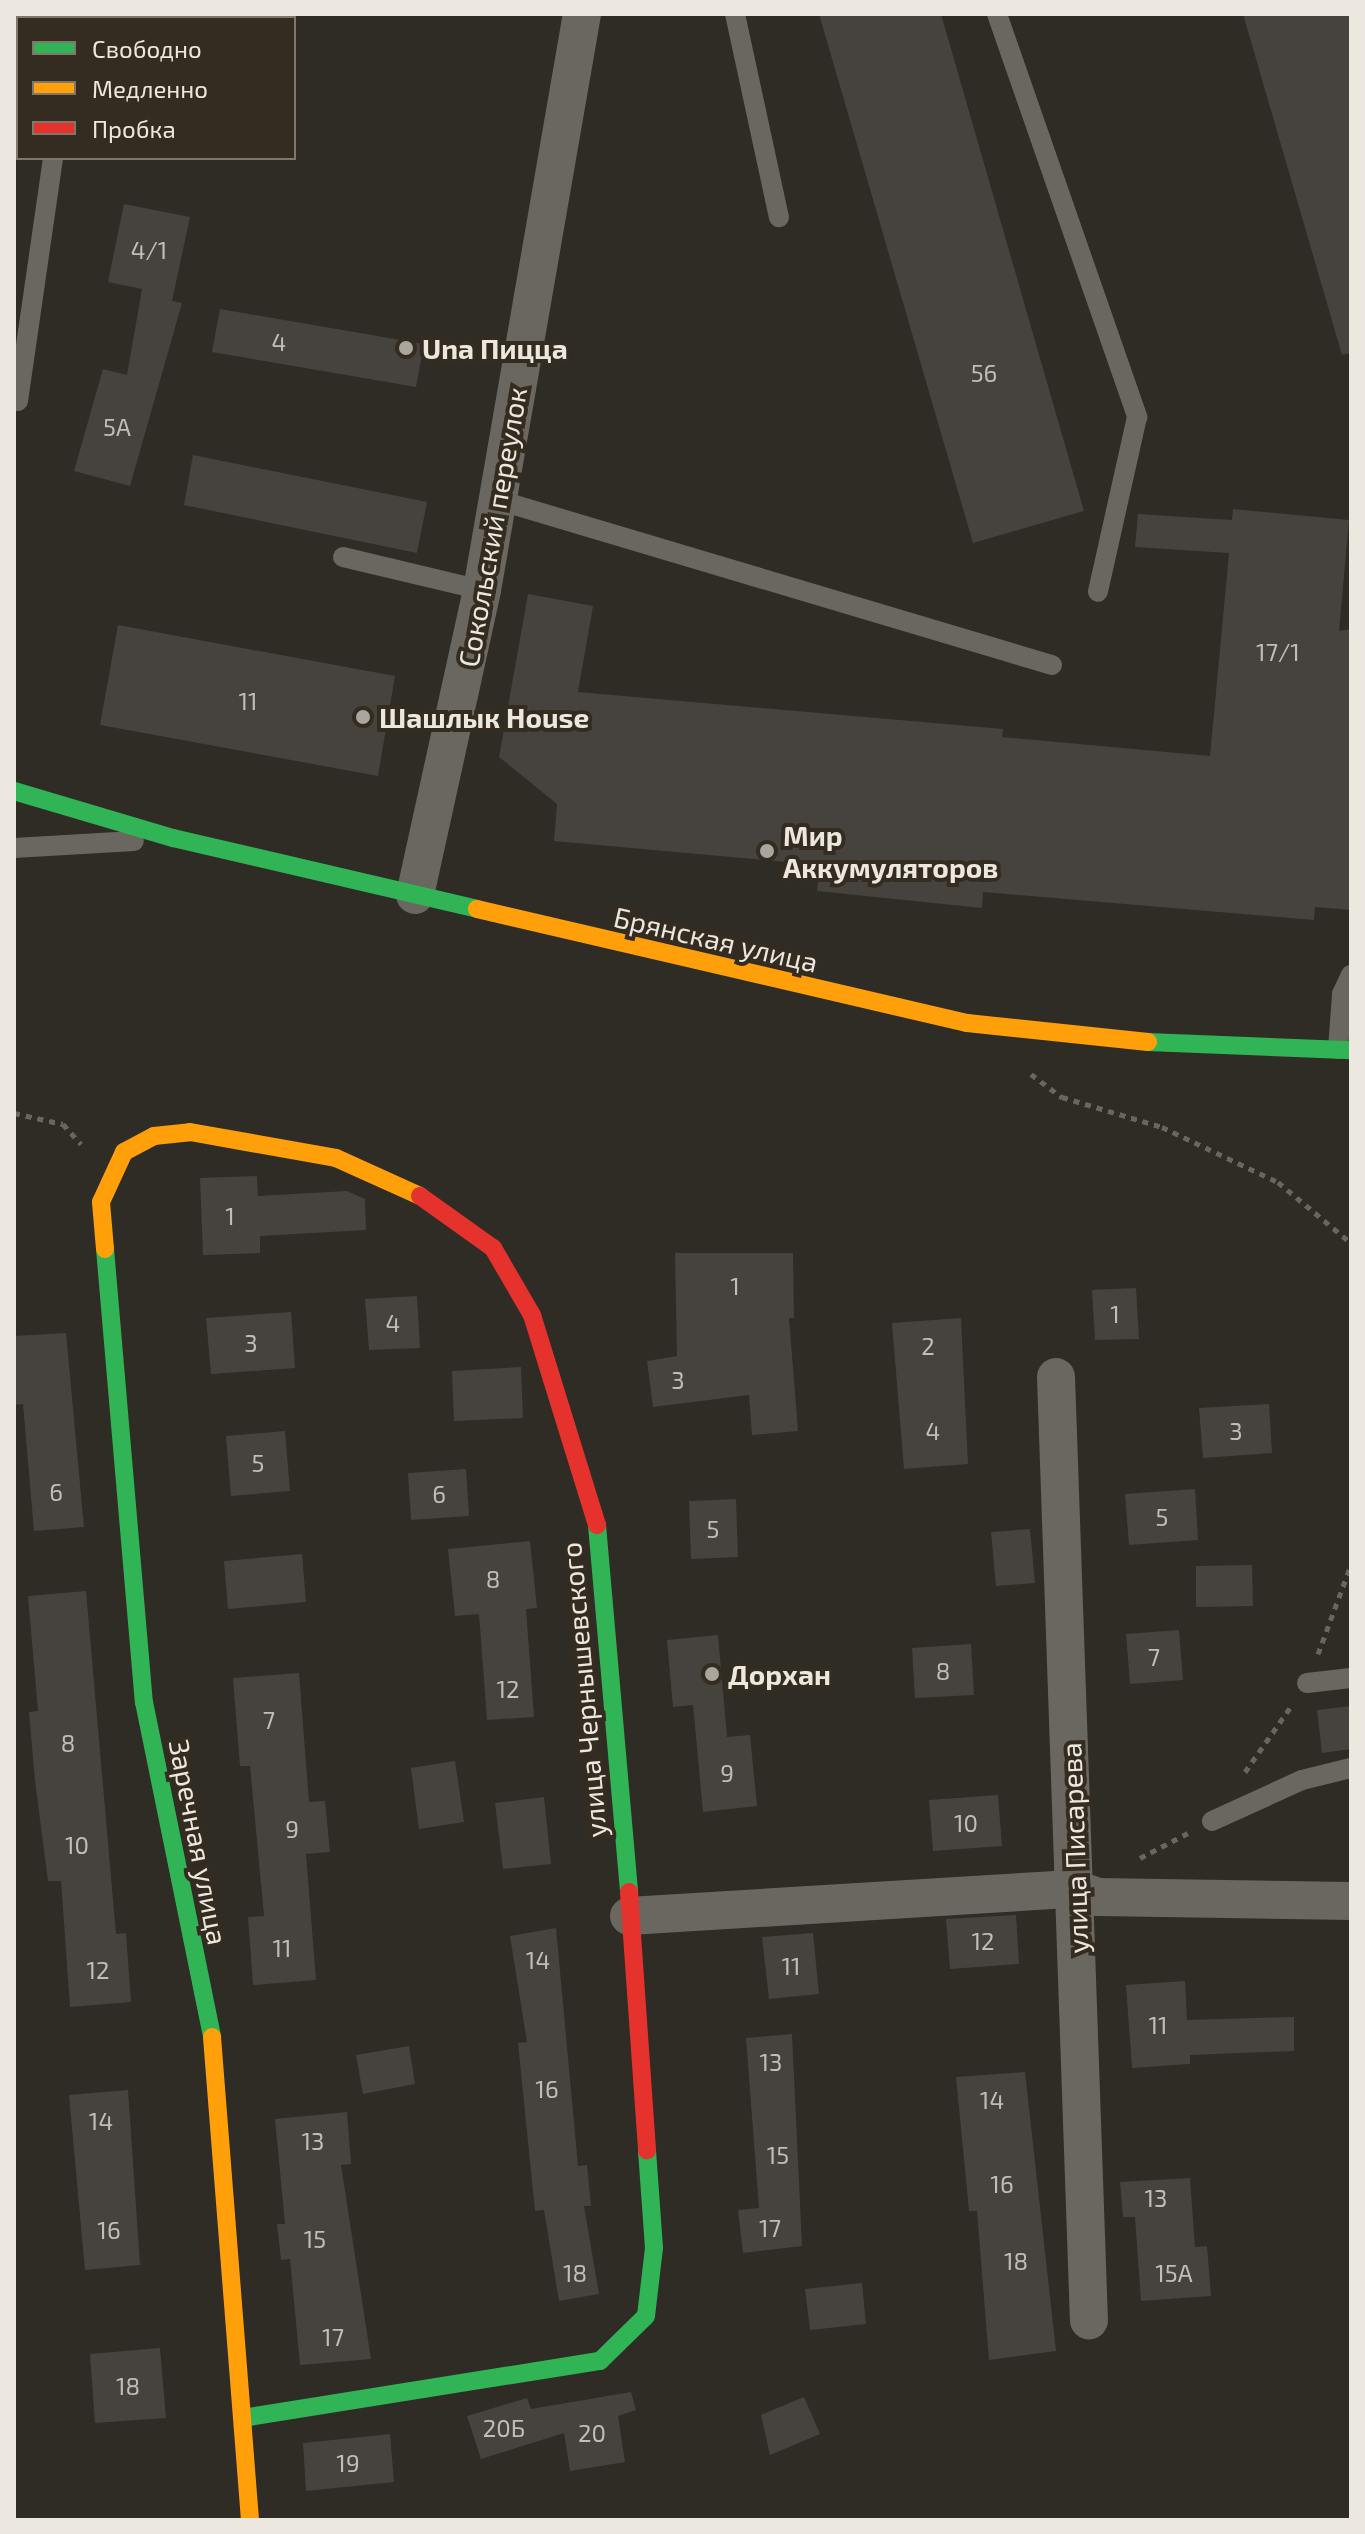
<!DOCTYPE html>
<meta charset="utf-8">
<style>
body{margin:0}
#map{position:relative;width:1365px;height:2534px;overflow:hidden;background:#2f2b25;font-family:"Exo 2",sans-serif}
div>[style]{position:absolute}
.building>*{inset:0;background:#46423d}
.path>*{height:5px;margin-top:-2.5px;transform-origin:0;background:repeating-linear-gradient(90deg,#696660 0 6px,transparent 0 12px)}
.lane>*{height:20px;margin:-10px;padding:0 10px;transform-origin:10px;border-radius:10px;background:#6a6660}
.street>*{height:38px;margin:-19px;padding:0 19px;transform-origin:19px;border-radius:19px;background:#6a6660}
.fast>*{height:18px;margin:-9px;padding:0 9px;transform-origin:9px;border-radius:9px;background:#30b455}
.slow>*{height:18px;margin:-9px;padding:0 9px;transform-origin:9px;border-radius:9px;background:#ff9f0a}
.jam>*{height:18px;margin:-9px;padding:0 9px;transform-origin:9px;border-radius:9px;background:#e5322d}
.dots>*{width:22px;height:22px;translate:-50% -50%;box-sizing:border-box;border:4px solid #342c20;border-radius:50%}
span{translate:-50% -50%;white-space:nowrap;text-align:center;line-height:1.15;-webkit-text-stroke:8px #342c20;paint-order:stroke}
.number-label{font-size:24px;color:#c2beb6}
.number-label span{-webkit-text-stroke-width:0}
.poi-label{font-size:28px;color:#ece7df;font-weight:700}
.left{translate:0 -50%;text-align:left}
.street-label{font-size:28px;color:#ece7df}
.frame{position:absolute;inset:0;border:16px solid #ece7df;pointer-events:none}
.legend{position:absolute;left:16px;top:16px;width:280px;height:144px;box-sizing:border-box;background:#342c20;border:2px solid #7e776c;margin:0;padding:10px 14px;list-style:none;font-size:24px;color:#ece7df}
.legend li{display:flex;align-items:center;gap:16px;height:40px}
.legend b{width:40px;border:2px solid #7e776c}
</style>
<div id="map">
<div class="building">
<div style="clip-path:polygon(819px 14px,941px 14px,1084px 511px,973px 543px)"></div>
<div style="clip-path:polygon(1243px 14px,1351px 14px,1351px 353px,1342px 355px)"></div>
<div style="clip-path:polygon(124px 204px,190px 217px,172px 301px,182px 303px,130px 486px,74px 471px,103px 369px,127px 375px,142px 289px,108px 282px)"></div>
<div style="clip-path:polygon(220px 309px,424px 344px,416px 387px,212px 352px)"></div>
<div style="clip-path:polygon(193px 455px,427px 502px,417px 553px,184px 505px)"></div>
<div style="clip-path:polygon(1233px 509px,1349px 520px,1339px 631px,1351px 629px,1351px 910px,1315px 907px,1314px 920px,983px 892px,982px 908px,817px 891px,820px 865px,554px 841px,557px 804px,499px 757px,528px 594px,593px 606px,578px 692px,1003px 729px,1002px 737px,1210px 756px,1229px 553px,1135px 547px,1138px 514px,1232px 520px)"></div>
<div style="clip-path:polygon(118px 625px,395px 676px,378px 776px,100px 725px)"></div>
<div style="clip-path:polygon(257px 1176px,258px 1196px,347px 1191px,365px 1199px,366px 1230px,260px 1236px,260px 1253px,203px 1255px,200px 1178px)"></div>
<div style="clip-path:polygon(675px 1253px,793px 1253px,794px 1318px,789px 1318px,798px 1431px,752px 1435px,749px 1395px,653px 1407px,647px 1361px,677px 1356px)"></div>
<div style="clip-path:polygon(1136px 1288px,1139px 1339px,1095px 1340px,1092px 1290px)"></div>
<div style="clip-path:polygon(417px 1296px,420px 1348px,369px 1350px,365px 1299px)"></div>
<div style="clip-path:polygon(291px 1312px,295px 1368px,211px 1374px,206px 1318px)"></div>
<div style="clip-path:polygon(961px 1318px,968px 1464px,904px 1469px,892px 1323px)"></div>
<div style="clip-path:polygon(66px 1333px,84px 1527px,34px 1531px,23px 1404px,14px 1405px,14px 1336px)"></div>
<div style="clip-path:polygon(521px 1367px,523px 1418px,454px 1421px,452px 1371px)"></div>
<div style="clip-path:polygon(1269px 1404px,1272px 1453px,1203px 1458px,1199px 1408px)"></div>
<div style="clip-path:polygon(285px 1431px,290px 1491px,231px 1496px,226px 1436px)"></div>
<div style="clip-path:polygon(466px 1469px,469px 1516px,411px 1520px,408px 1473px)"></div>
<div style="clip-path:polygon(1195px 1489px,1198px 1540px,1129px 1545px,1125px 1494px)"></div>
<div style="clip-path:polygon(736px 1499px,738px 1557px,691px 1559px,689px 1501px)"></div>
<div style="clip-path:polygon(1030px 1529px,1035px 1583px,996px 1586px,991px 1532px)"></div>
<div style="clip-path:polygon(530px 1541px,537px 1608px,526px 1609px,534px 1717px,487px 1720px,479px 1614px,455px 1616px,448px 1549px)"></div>
<div style="clip-path:polygon(302px 1554px,306px 1602px,228px 1609px,224px 1561px)"></div>
<div style="clip-path:polygon(1252px 1565px,1253px 1606px,1196px 1607px,1196px 1566px)"></div>
<div style="clip-path:polygon(86px 1591px,116px 1934px,126px 1933px,131px 2002px,70px 2007px,61px 1881px,48px 1881px,35px 1781px,29px 1712px,38px 1711px,28px 1596px)"></div>
<div style="clip-path:polygon(1179px 1630px,1183px 1680px,1130px 1684px,1126px 1634px)"></div>
<div style="clip-path:polygon(718px 1635px,727px 1737px,750px 1735px,757px 1806px,703px 1812px,693px 1705px,673px 1707px,667px 1640px)"></div>
<div style="clip-path:polygon(971px 1644px,974px 1695px,915px 1698px,912px 1648px)"></div>
<div style="clip-path:polygon(299px 1673px,309px 1802px,325px 1801px,330px 1852px,306px 1854px,316px 1980px,253px 1985px,248px 1917px,264px 1916px,250px 1766px,240px 1766px,233px 1678px)"></div>
<div style="clip-path:polygon(1351px 1706px,1351px 1749px,1322px 1753px,1317px 1710px)"></div>
<div style="clip-path:polygon(455px 1761px,464px 1822px,419px 1829px,411px 1768px)"></div>
<div style="clip-path:polygon(998px 1795px,1002px 1846px,933px 1851px,929px 1800px)"></div>
<div style="clip-path:polygon(544px 1797px,551px 1864px,503px 1869px,495px 1803px)"></div>
<div style="clip-path:polygon(1016px 1915px,1019px 1964px,950px 1969px,946px 1919px)"></div>
<div style="clip-path:polygon(556px 1928px,578px 2166px,587px 2165px,591px 2206px,584px 2206px,599px 2294px,559px 2301px,544px 2210px,535px 2211px,518px 2043px,527px 2042px,510px 1936px)"></div>
<div style="clip-path:polygon(813px 1933px,819px 1994px,769px 1999px,762px 1937px)"></div>
<div style="clip-path:polygon(1185px 1981px,1187px 2020px,1294px 2017px,1294px 2051px,1190px 2055px,1190px 2064px,1132px 2068px,1126px 1985px)"></div>
<div style="clip-path:polygon(792px 2034px,802px 2246px,743px 2253px,738px 2210px,759px 2208px,746px 2038px)"></div>
<div style="clip-path:polygon(409px 2046px,415px 2084px,363px 2094px,356px 2055px)"></div>
<div style="clip-path:polygon(1025px 2072px,1056px 2351px,989px 2360px,977px 2211px,969px 2211px,956px 2077px)"></div>
<div style="clip-path:polygon(128px 2090px,140px 2265px,85px 2270px,69px 2095px)"></div>
<div style="clip-path:polygon(347px 2112px,351px 2164px,341px 2165px,371px 2359px,300px 2365px,290px 2259px,281px 2260px,277px 2224px,285px 2224px,275px 2119px)"></div>
<div style="clip-path:polygon(1190px 2178px,1195px 2247px,1207px 2246px,1211px 2296px,1141px 2301px,1135px 2217px,1123px 2217px,1120px 2182px)"></div>
<div style="clip-path:polygon(862px 2283px,866px 2324px,810px 2330px,805px 2289px)"></div>
<div style="clip-path:polygon(160px 2348px,166px 2418px,95px 2423px,90px 2354px)"></div>
<div style="clip-path:polygon(631px 2392px,636px 2410px,618px 2416px,625px 2462px,570px 2471px,564px 2433px,481px 2459px,467px 2416px,527px 2398px,531px 2409px)"></div>
<div style="clip-path:polygon(804px 2397px,820px 2434px,770px 2455px,761px 2415px)"></div>
<div style="clip-path:polygon(390px 2434px,394px 2482px,306px 2491px,303px 2443px)"></div>
</div>
<div class="path">
<div style="left:1031px;top:1074px;width:39px;rotate:37deg"></div>
<div style="left:1062px;top:1097px;width:104px;rotate:16.7deg"></div>
<div style="left:1162px;top:1127px;width:128px;rotate:25.4deg"></div>
<div style="left:1278px;top:1182px;width:95px;rotate:39.9deg"></div>
<div style="left:14px;top:1113px;width:50px;rotate:12.7deg"></div>
<div style="left:63px;top:1124px;width:27px;rotate:48deg"></div>
<div style="left:1318px;top:1654px;width:95px;rotate:-69.7deg"></div>
<div style="left:1245px;top:1772px;width:82px;rotate:-55deg"></div>
<div style="left:1140px;top:1858px;width:54px;rotate:-27.5deg"></div>
</div>
<div class="lane">
<div style="left:735px;top:14px;width:208px;rotate:77.8deg"></div>
<div style="left:997px;top:14px;width:427px;rotate:70.8deg"></div>
<div style="left:1137px;top:417px;width:179px;rotate:102.6deg"></div>
<div style="left:53px;top:18px;width:4px;rotate:-90deg"></div>
<div style="left:18px;top:401px;width:246px;rotate:-81.8deg"></div>
<div style="left:498px;top:500px;width:578px;rotate:16.59deg"></div>
<div style="left:343px;top:557px;width:143px;rotate:13.4deg"></div>
<div style="left:14px;top:848px;width:120px;rotate:-3.3deg"></div>
<div style="left:1338px;top:1049px;width:55px;rotate:-85.8deg"></div>
<div style="left:1342px;top:994px;width:21px;rotate:-65deg"></div>
<div style="left:1307px;top:1683px;width:44px;rotate:-6.5deg"></div>
<div style="left:1212px;top:1821px;width:99px;rotate:-24.5deg"></div>
<div style="left:1302px;top:1780px;width:50px;rotate:-13.8deg"></div>
</div>
<div class="street">
<div style="left:415px;top:895px;width:312px;rotate:-77.6deg"></div>
<div style="left:482px;top:590px;width:585px;rotate:-80.15deg"></div>
<div style="left:1056px;top:1377px;width:944px;rotate:88deg"></div>
<div style="left:629px;top:1916px;width:448px;rotate:-3.5deg"></div>
<div style="left:1076px;top:1889px;width:23px;rotate:20deg"></div>
<div style="left:1098px;top:1897px;width:253px;rotate:0.9deg"></div>
</div>
<div class="fast">
<div style="left:14px;top:791px;width:166px;rotate:16.5deg"></div>
<div style="left:173px;top:838px;width:312px;rotate:13.1deg"></div>
<div style="left:1148px;top:1042px;width:203px;rotate:2.3deg"></div>
<div style="left:105px;top:1249px;width:455px;rotate:85.1deg"></div>
<div style="left:144px;top:1702px;width:342px;rotate:78.5deg"></div>
<div style="left:597px;top:1525px;width:368px;rotate:85deg"></div>
<div style="left:243px;top:2418px;width:362px;rotate:-9.1deg"></div>
<div style="left:600px;top:2361px;width:64px;rotate:-44.4deg"></div>
<div style="left:646px;top:2316px;width:68px;rotate:-83.3deg"></div>
<div style="left:654px;top:2248px;width:98px;rotate:-94.1deg"></div>
</div>
<div class="slow">
<div style="left:477px;top:909px;width:503px;rotate:13.1deg"></div>
<div style="left:967px;top:1023px;width:182px;rotate:6deg"></div>
<div style="left:105px;top:1249px;width:47px;rotate:-94.9deg"></div>
<div style="left:101px;top:1202px;width:55px;rotate:-65.3deg"></div>
<div style="left:124px;top:1152px;width:34px;rotate:-28deg"></div>
<div style="left:154px;top:1136px;width:36px;rotate:-6deg"></div>
<div style="left:190px;top:1132px;width:148px;rotate:10.1deg"></div>
<div style="left:336px;top:1158px;width:92px;rotate:24.3deg"></div>
<div style="left:212px;top:2037px;width:484px;rotate:85.5deg"></div>
</div>
<div class="jam">
<div style="left:420px;top:1196px;width:90px;rotate:35.5deg"></div>
<div style="left:493px;top:1248px;width:78px;rotate:59.8deg"></div>
<div style="left:532px;top:1315px;width:220px;rotate:72.8deg"></div>
<div style="left:629px;top:1892px;width:259px;rotate:86deg"></div>
</div>
<div class="dots">
<div style="left:406px;top:348px;background:#aaa59e"></div>
<div style="left:363px;top:717px;background:#aaa59e"></div>
<div style="left:767px;top:851px;background:#aaa59e"></div>
<div style="left:712px;top:1674px;background:#aaa59e"></div>
</div>
<div class="number-label">
<span style="left:149px;top:250px">4/1</span>
<span style="left:279px;top:342px">4</span>
<span style="left:984px;top:373px">56</span>
<span style="left:117px;top:427px">5А</span>
<span style="left:1278px;top:652px">17/1</span>
<span style="left:248px;top:701px">11</span>
<span style="left:230px;top:1216px">1</span>
<span style="left:735px;top:1286px">1</span>
<span style="left:1115px;top:1314px">1</span>
<span style="left:393px;top:1323px">4</span>
<span style="left:251px;top:1343px">3</span>
<span style="left:928px;top:1346px">2</span>
<span style="left:678px;top:1380px">3</span>
<span style="left:933px;top:1431px">4</span>
<span style="left:1236px;top:1431px">3</span>
<span style="left:258px;top:1463px">5</span>
<span style="left:56px;top:1492px">6</span>
<span style="left:439px;top:1494px">6</span>
<span style="left:1162px;top:1517px">5</span>
<span style="left:713px;top:1529px">5</span>
<span style="left:493px;top:1579px">8</span>
<span style="left:1154px;top:1657px">7</span>
<span style="left:943px;top:1671px">8</span>
<span style="left:508px;top:1689px">12</span>
<span style="left:269px;top:1720px">7</span>
<span style="left:68px;top:1743px">8</span>
<span style="left:727px;top:1773px">9</span>
<span style="left:966px;top:1823px">10</span>
<span style="left:292px;top:1829px">9</span>
<span style="left:77px;top:1845px">10</span>
<span style="left:983px;top:1941px">12</span>
<span style="left:282px;top:1948px">11</span>
<span style="left:538px;top:1960px">14</span>
<span style="left:791px;top:1966px">11</span>
<span style="left:98px;top:1970px">12</span>
<span style="left:1158px;top:2025px">11</span>
<span style="left:771px;top:2062px">13</span>
<span style="left:547px;top:2089px">16</span>
<span style="left:992px;top:2100px">14</span>
<span style="left:101px;top:2121px">14</span>
<span style="left:313px;top:2141px">13</span>
<span style="left:778px;top:2155px">15</span>
<span style="left:1002px;top:2184px">16</span>
<span style="left:1156px;top:2198px">13</span>
<span style="left:770px;top:2228px">17</span>
<span style="left:109px;top:2230px">16</span>
<span style="left:315px;top:2239px">15</span>
<span style="left:1016px;top:2261px">18</span>
<span style="left:575px;top:2273px">18</span>
<span style="left:1174px;top:2273px">15А</span>
<span style="left:333px;top:2337px">17</span>
<span style="left:128px;top:2386px">18</span>
<span style="left:504px;top:2428px">20Б</span>
<span style="left:592px;top:2433px">20</span>
<span style="left:348px;top:2463px">19</span>
</div>
<div class="poi-label">
<span class="left" style="left:422px;top:348px">Una Пицца</span>
<span class="left" style="left:379px;top:717px">Шашлык House</span>
<span class="left" style="left:783px;top:851px">Мир<br>Аккумуляторов</span>
<span class="left" style="left:728px;top:1674px">Дорхан</span>
</div>
<div class="street-label">
<span style="left:492px;top:527px;rotate:-80deg">Сокольский переулок</span>
<span style="left:716px;top:939px;rotate:13deg">Брянская улица</span>
<span style="left:583px;top:1690px;rotate:-95deg">улица Чернышевского</span>
<span style="left:199px;top:1842px;rotate:79deg">Заречная улица</span>
<span style="left:1074px;top:1848px;rotate:-92deg">улица Писарева</span>
</div>
<div class="frame"></div>
<ul class="legend">
<li><b style="height:10px;background:#30b455"></b>Свободно</li>
<li><b style="height:10px;background:#ff9f0a"></b>Медленно</li>
<li><b style="height:10px;background:#e5322d"></b>Пробка</li>
</ul>
</div>
